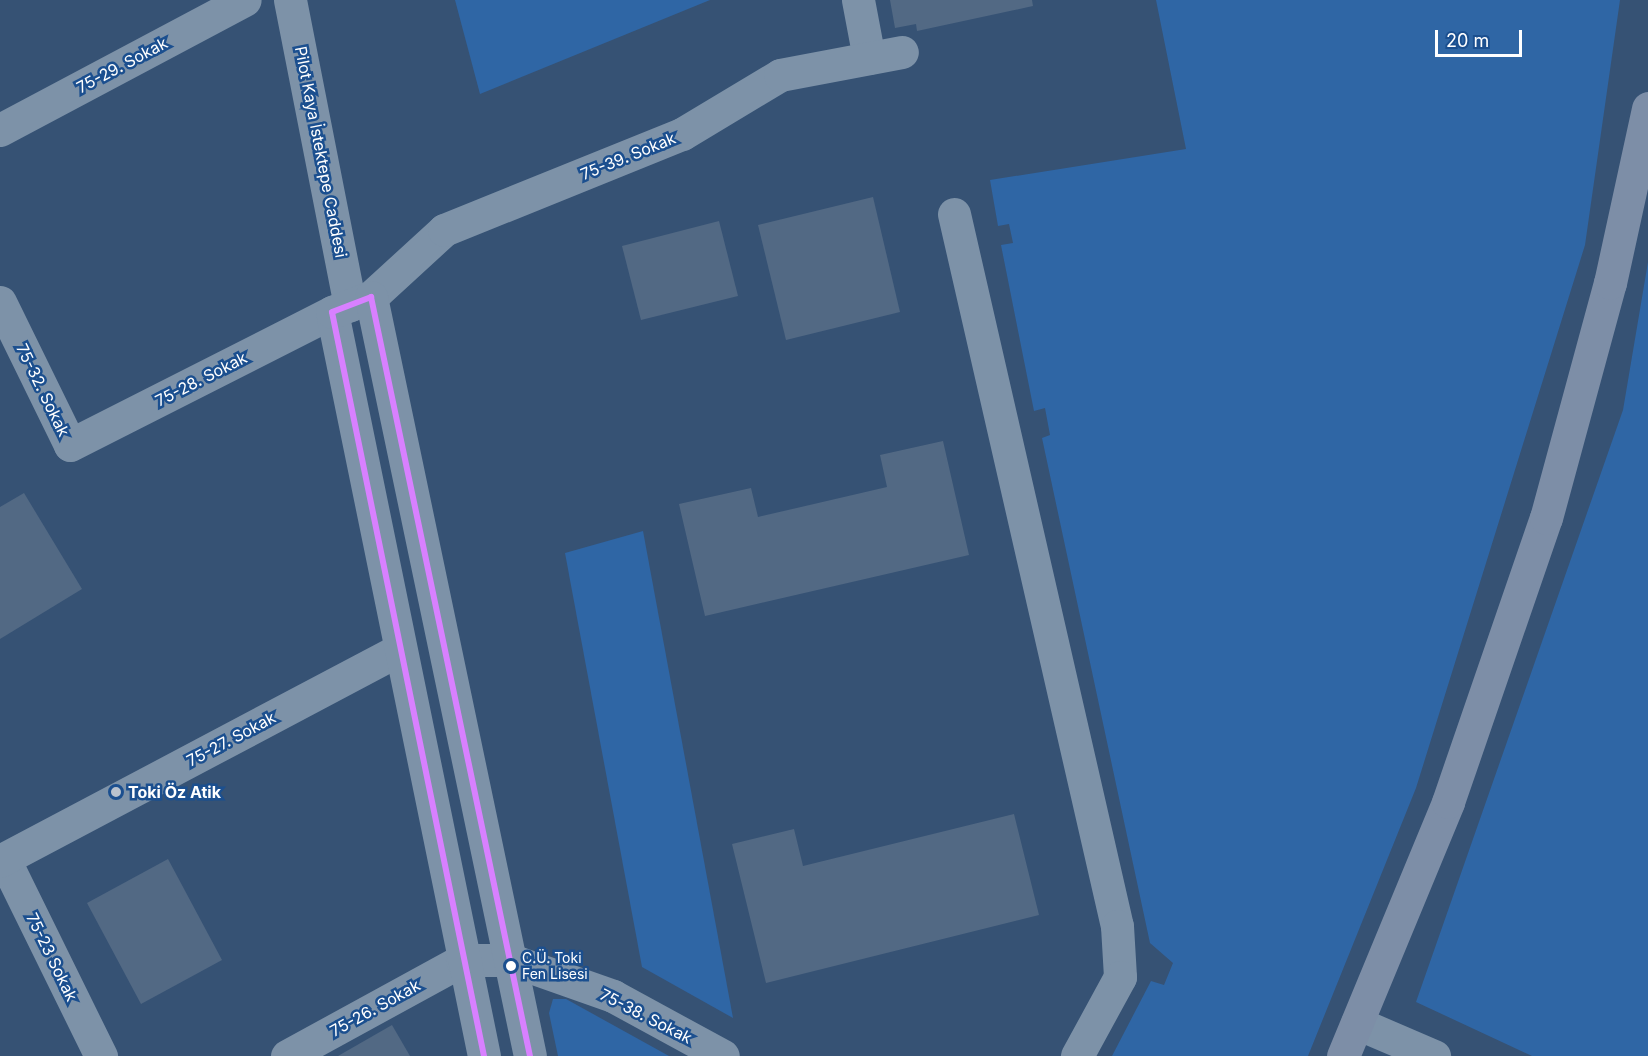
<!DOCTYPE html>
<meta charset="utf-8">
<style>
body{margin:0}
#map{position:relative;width:1648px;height:1056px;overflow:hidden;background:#365274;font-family:Inter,sans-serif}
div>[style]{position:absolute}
.green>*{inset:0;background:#2f66a5}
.building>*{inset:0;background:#526984}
.minor>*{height:33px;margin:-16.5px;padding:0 16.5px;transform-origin:16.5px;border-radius:16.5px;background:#7d92a8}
.major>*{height:33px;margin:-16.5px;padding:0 16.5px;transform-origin:16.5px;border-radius:16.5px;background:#7d8ea7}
.bus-1>*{height:6px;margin:-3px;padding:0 3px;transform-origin:3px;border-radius:3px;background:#d880ff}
.dots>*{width:16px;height:16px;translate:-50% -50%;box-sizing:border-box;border:3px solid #1b4f8f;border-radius:50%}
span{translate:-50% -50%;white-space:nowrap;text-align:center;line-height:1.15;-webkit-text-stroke:5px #1b4f8f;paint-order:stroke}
.bus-label{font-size:14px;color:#fff}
.left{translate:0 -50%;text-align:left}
.street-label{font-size:16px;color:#fff}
.poi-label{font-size:16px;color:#fff;font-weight:700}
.scale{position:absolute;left:1435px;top:30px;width:87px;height:27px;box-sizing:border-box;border:3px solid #fff;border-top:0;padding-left:8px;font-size:18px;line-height:21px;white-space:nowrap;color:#fff;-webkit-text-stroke:4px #1b4f8f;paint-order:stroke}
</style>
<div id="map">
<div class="green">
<div style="clip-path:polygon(455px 0,710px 0,480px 94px)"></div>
<div style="clip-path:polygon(1156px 0,1620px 0,1585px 245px,1416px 788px,1308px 1056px,1112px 1056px,1151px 981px,1164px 985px,1173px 963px,1150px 943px,1042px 438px,1050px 435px,1045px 408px,1034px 411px,1001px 245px,1013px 243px,1009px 224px,998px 226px,990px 180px,1186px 149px)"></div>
<div style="clip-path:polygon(1648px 262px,1648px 1056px,1532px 1056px,1416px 1002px,1623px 410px)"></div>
<div style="clip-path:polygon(643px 531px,733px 1018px,642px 967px,565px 553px)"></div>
<div style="clip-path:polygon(553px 999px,566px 999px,669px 1056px,558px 1056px,549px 1013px)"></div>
</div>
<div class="building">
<div style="clip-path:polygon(890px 0,1032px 0,1033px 6px,917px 31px,916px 24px,895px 28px)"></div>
<div style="clip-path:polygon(873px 197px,900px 312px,786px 340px,758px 225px)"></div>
<div style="clip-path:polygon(719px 221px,738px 296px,641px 320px,622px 246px)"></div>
<div style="clip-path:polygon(943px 441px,969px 555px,705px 616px,679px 504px,751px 488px,758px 517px,887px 487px,880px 455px)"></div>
<div style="clip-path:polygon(24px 493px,82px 589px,0 639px,0 507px)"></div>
<div style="clip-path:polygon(1014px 814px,1039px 915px,766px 983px,732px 844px,794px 829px,803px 866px)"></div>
<div style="clip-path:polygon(168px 859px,222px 960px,141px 1004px,87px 903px)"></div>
<div style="clip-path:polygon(392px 1025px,410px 1056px,338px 1056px)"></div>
</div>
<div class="minor">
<div style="left:290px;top:0;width:311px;rotate:78.9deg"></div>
<div style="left:858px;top:0;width:59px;rotate:79.3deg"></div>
<div style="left:0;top:130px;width:277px;rotate:-28deg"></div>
<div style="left:954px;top:214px;width:730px;rotate:77.11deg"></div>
<div style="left:1117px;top:926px;width:51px;rotate:86.6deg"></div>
<div style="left:1120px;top:977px;width:90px;rotate:118.6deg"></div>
<div style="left:371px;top:297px;width:99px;rotate:-42.5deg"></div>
<div style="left:444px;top:230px;width:257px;rotate:-22deg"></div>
<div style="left:682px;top:134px;width:114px;rotate:-31deg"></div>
<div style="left:780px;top:75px;width:124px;rotate:-10.7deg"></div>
<div style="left:0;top:302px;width:159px;rotate:63.9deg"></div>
<div style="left:70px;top:445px;width:294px;rotate:-26.9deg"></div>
<div style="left:4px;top:859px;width:220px;rotate:63.8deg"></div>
<div style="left:0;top:861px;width:451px;rotate:-27.9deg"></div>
<div style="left:1357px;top:1023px;width:84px;rotate:23.2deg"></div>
<div style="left:287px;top:1056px;width:200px;rotate:-28.7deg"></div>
<div style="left:462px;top:960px;width:49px"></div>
<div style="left:511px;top:960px;width:108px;rotate:19.4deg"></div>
<div style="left:613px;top:996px;width:125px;rotate:28.6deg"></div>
<div style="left:484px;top:1056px;width:759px;rotate:-101.55deg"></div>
<div style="left:332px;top:312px;width:42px;rotate:-21deg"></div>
<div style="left:371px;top:297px;width:775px;rotate:78.17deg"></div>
</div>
<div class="major">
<div style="left:1343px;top:1056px;width:275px;rotate:-67.5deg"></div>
<div style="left:1448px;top:802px;width:300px;rotate:-71deg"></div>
<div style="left:1546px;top:518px;width:244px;rotate:-74.8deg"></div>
<div style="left:1610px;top:283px;width:179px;rotate:-77.7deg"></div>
</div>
<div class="bus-1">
<div style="left:484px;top:1056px;width:759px;rotate:-101.55deg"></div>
<div style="left:332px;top:312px;width:42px;rotate:-21deg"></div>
<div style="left:371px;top:297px;width:775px;rotate:78.17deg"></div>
</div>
<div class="dots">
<div style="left:116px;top:792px;background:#b9c2ce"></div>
<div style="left:511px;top:966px;background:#fff"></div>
</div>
<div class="bus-label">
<span class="left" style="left:522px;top:966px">C.Ü. Toki<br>Fen Lisesi</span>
</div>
<div class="street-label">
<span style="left:122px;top:65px;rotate:-28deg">75-29. Sokak</span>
<span style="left:321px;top:152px;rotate:79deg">Pilot Kaya İstektepe Caddesi</span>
<span style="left:628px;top:156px;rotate:-22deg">75-39. Sokak</span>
<span style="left:201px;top:379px;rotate:-27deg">75-28. Sokak</span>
<span style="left:43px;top:390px;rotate:64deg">75-32. Sokak</span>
<span style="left:231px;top:739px;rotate:-28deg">75-27. Sokak</span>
<span style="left:52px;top:957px;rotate:64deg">75-23 Sokak</span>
<span style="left:375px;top:1008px;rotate:-29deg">75-26. Sokak</span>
<span style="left:646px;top:1016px;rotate:27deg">75-38. Sokak</span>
</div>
<div class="poi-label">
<span class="left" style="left:128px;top:792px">Toki Öz Atik</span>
</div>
<div class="scale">20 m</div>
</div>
